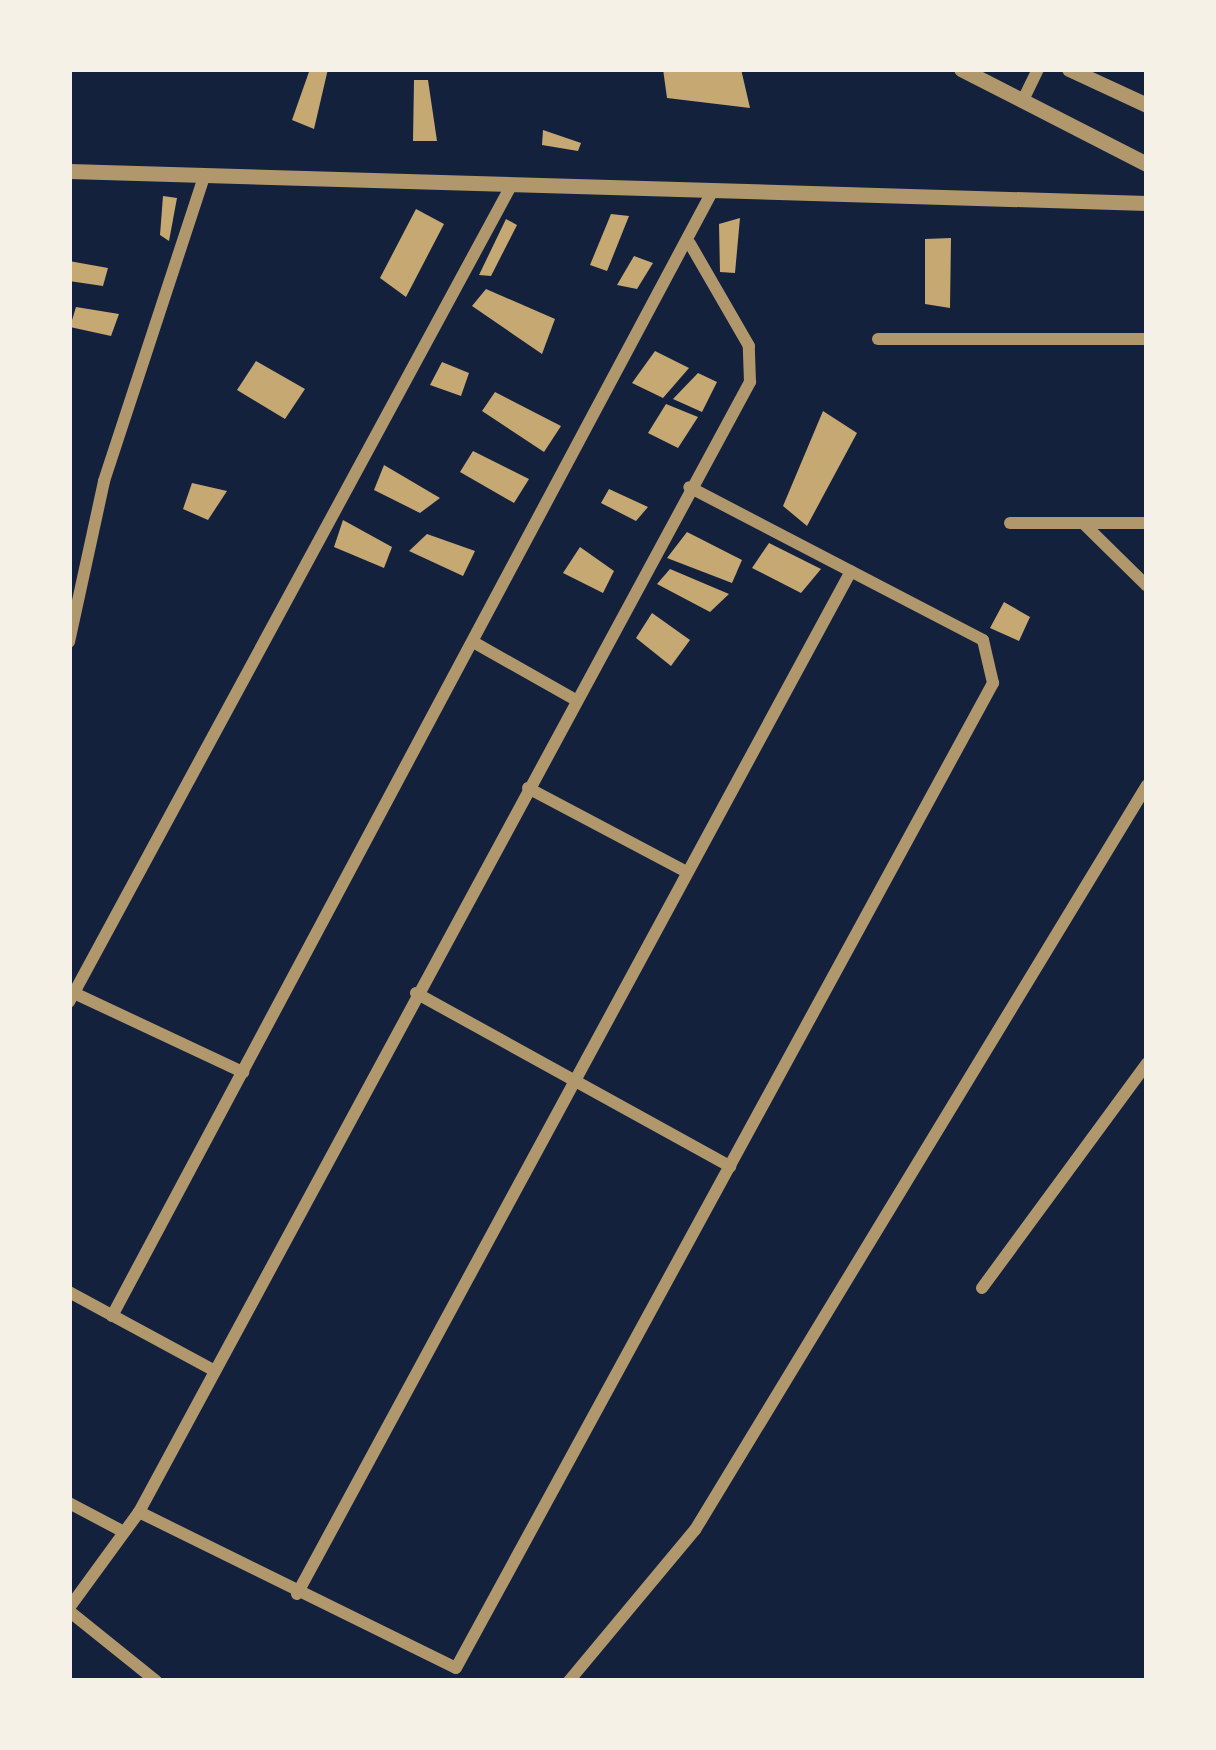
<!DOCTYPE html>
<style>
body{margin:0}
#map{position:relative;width:1216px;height:1750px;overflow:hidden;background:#14213d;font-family:"Open Sans",sans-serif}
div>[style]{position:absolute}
.building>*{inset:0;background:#c6a872}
.minor>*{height:12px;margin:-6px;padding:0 6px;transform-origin:6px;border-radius:6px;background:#b1986c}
.tertiary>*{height:15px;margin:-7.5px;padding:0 7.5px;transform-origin:7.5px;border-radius:7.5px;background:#b1986c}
span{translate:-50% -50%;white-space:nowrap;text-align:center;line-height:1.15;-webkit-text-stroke:10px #f6f1e7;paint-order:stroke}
.frame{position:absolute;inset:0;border:72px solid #f6f1e7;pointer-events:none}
</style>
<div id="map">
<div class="building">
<div style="clip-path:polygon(310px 69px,328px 69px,314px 129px,292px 120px)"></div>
<div style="clip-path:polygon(663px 69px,741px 69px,750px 108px,667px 98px)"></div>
<div style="clip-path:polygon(414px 80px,428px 80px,437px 141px,413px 141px)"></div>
<div style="clip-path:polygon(543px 130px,581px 143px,578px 151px,542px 145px)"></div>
<div style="clip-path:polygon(163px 196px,177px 198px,169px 241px,160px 235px)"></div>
<div style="clip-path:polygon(416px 209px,444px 224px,406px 297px,380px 278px)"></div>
<div style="clip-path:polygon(611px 214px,629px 216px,607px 271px,590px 265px)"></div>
<div style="clip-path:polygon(740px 218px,735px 273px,720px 272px,719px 224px)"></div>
<div style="clip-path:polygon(506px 219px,517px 225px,491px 276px,479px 275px)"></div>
<div style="clip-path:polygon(951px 238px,950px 308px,925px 304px,925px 239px)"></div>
<div style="clip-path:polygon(634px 256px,653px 263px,637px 289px,617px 285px)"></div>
<div style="clip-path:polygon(69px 261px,108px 268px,103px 286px,69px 281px)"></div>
<div style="clip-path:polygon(486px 289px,555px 319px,542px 354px,472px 306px)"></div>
<div style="clip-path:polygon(76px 307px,119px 314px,111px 336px,70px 327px)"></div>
<div style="clip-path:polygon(655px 351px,689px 368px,663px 398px,632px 383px)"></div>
<div style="clip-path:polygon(256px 361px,305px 389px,285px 419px,237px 390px)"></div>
<div style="clip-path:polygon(442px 362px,469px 373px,461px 396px,430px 385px)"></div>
<div style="clip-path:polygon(698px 373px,717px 382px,702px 412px,673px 399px)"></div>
<div style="clip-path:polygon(495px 392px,561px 426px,544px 452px,482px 411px)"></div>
<div style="clip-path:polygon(666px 404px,698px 417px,678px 448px,648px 433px)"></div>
<div style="clip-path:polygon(823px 411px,857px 433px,807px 526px,783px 506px)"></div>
<div style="clip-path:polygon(473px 451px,529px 479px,514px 503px,460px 472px)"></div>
<div style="clip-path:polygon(384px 465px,440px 498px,420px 513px,374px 490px)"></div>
<div style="clip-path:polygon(192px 483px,227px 491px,208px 520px,183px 509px)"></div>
<div style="clip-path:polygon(609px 489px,648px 507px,636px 521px,601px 503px)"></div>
<div style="clip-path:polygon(343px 520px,392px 547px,384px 568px,334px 547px)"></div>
<div style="clip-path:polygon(687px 532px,742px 560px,732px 583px,667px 558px)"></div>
<div style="clip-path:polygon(427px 534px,475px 551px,463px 576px,409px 551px)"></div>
<div style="clip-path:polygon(769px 543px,821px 569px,801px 593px,752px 568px)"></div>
<div style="clip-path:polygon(580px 547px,614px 571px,603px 593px,563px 573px)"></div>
<div style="clip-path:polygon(670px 569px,729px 594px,710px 612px,657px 584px)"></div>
<div style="clip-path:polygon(1004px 602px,1030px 617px,1019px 641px,990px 628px)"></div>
<div style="clip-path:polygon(652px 613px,690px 640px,671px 666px,636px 638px)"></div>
</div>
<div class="minor">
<div style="left:1023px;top:100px;width:34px;rotate:-64deg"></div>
<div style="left:878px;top:339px;width:269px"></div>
<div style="left:1010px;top:523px;width:137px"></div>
<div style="left:1084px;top:524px;width:88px;rotate:44.5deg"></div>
<div style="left:69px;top:642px;width:165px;rotate:-77.7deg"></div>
<div style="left:104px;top:481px;width:323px;rotate:-71.8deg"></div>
<div style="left:475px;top:643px;width:114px;rotate:29.5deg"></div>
<div style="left:528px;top:788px;width:178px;rotate:27.9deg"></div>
<div style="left:74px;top:993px;width:187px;rotate:25.1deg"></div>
<div style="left:416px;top:993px;width:359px;rotate:28.9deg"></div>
<div style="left:69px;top:1002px;width:928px;rotate:-61.56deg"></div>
<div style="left:982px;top:1288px;width:279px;rotate:-53.7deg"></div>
<div style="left:69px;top:1292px;width:166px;rotate:28.4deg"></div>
<div style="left:112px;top:1316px;width:1274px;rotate:-61.91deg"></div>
<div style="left:69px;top:1503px;width:62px;rotate:27.8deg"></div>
<div style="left:139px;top:1512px;width:353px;rotate:26.2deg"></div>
<div style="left:456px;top:1668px;width:1122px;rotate:-61.4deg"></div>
<div style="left:993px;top:683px;width:44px;rotate:-103.1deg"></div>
<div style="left:983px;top:640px;width:331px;rotate:-152.5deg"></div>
<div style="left:297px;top:1594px;width:1163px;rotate:-61.56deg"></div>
<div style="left:69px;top:1608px;width:119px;rotate:-53.9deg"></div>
<div style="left:139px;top:1512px;width:1285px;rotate:-61.6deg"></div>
<div style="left:750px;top:382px;width:36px;rotate:-92deg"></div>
<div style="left:749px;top:346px;width:118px;rotate:-120deg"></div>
<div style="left:69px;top:1611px;width:112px;rotate:38.8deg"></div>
<div style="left:569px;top:1681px;width:197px;rotate:-50.2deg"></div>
<div style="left:695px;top:1530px;width:871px;rotate:-58.75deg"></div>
</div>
<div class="tertiary">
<div style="left:961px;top:69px;width:209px;rotate:27.1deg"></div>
<div style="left:1069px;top:69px;width:86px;rotate:24.8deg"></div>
<div style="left:69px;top:171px;width:1078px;rotate:1.7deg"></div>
</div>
<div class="frame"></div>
</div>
